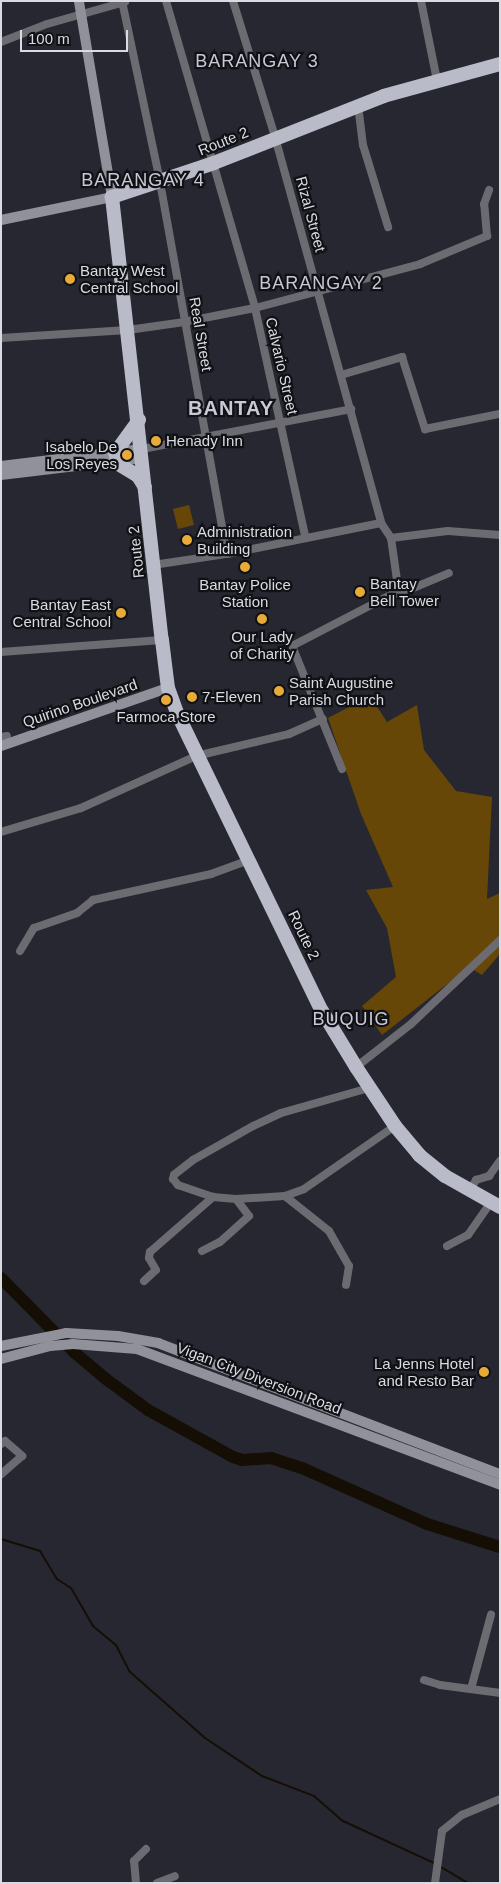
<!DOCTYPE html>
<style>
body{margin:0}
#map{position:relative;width:501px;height:1884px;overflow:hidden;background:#272732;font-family:Helvetica,sans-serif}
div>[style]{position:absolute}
.green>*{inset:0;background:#664707}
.stream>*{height:2px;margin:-1px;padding:0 1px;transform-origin:1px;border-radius:1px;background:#150e04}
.river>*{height:12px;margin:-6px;padding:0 6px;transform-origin:6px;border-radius:6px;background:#150e04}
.minor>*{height:8px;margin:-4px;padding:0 4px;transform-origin:4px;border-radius:4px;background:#6b6b71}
.secondary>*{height:10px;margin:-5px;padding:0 5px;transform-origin:5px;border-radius:5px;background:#90919a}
.trunk>*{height:14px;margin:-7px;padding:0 7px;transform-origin:7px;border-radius:7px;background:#babbc8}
.dots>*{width:14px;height:14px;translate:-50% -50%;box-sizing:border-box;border:2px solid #101115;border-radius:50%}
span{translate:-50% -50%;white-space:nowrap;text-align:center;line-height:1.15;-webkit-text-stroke:4.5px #101115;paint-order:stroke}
.street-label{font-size:15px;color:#dadbe2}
.poi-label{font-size:15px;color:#dadbe2}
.left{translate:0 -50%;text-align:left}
.right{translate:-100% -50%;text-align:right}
.quarter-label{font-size:18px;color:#c8c9d7;letter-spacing:1px}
.district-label{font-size:20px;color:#c8c9d7;font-weight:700;letter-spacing:1px}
.frame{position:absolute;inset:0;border:2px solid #dadbe2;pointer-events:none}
.scale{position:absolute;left:20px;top:30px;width:108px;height:22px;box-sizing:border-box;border:2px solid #dadbe2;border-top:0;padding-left:6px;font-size:15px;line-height:18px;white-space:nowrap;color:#dadbe2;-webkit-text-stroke:4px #101115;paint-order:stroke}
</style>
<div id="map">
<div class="green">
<div style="clip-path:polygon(189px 505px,194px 525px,178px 529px,173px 509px)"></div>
<div style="clip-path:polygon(370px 696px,387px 722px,417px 705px,424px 750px,456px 791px,492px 797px,487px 899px,500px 893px,500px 954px,482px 975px,469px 967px,382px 1035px,362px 1006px,396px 977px,387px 928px,366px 890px,393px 887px,361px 814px,328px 718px)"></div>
</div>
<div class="stream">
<div style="left:1px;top:1539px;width:41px;rotate:17.1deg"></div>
<div style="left:40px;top:1551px;width:33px;rotate:59deg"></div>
<div style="left:57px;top:1579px;width:17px;rotate:33deg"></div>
<div style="left:71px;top:1588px;width:44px;rotate:59.9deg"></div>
<div style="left:93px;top:1626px;width:30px;rotate:40deg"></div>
<div style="left:116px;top:1645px;width:29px;rotate:63deg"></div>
<div style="left:129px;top:1671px;width:101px;rotate:41.4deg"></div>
<div style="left:205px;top:1738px;width:69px;rotate:33.7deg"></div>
<div style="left:262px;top:1776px;width:56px;rotate:21deg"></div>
<div style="left:314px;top:1796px;width:38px;rotate:41deg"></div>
<div style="left:343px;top:1821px;width:100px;rotate:24.8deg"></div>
<div style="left:441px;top:1867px;width:31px;rotate:31deg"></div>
</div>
<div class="river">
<div style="left:1px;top:1278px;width:105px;rotate:45.4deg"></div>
<div style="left:75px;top:1353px;width:40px;rotate:40deg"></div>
<div style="left:106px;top:1379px;width:52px;rotate:36.4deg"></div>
<div style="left:148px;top:1410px;width:97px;rotate:28.9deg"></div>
<div style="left:233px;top:1457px;width:9px;rotate:18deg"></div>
<div style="left:242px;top:1460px;width:29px;rotate:-4deg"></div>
<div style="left:271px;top:1458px;width:33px;rotate:18deg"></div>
<div style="left:302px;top:1468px;width:137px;rotate:24.1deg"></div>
<div style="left:427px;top:1524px;width:77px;rotate:17.5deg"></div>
</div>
<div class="minor">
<div style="left:122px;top:1px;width:185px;rotate:78.1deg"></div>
<div style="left:160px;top:182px;width:378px;rotate:79.8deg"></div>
<div style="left:166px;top:1px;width:320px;rotate:73.8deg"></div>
<div style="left:255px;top:308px;width:233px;rotate:77.6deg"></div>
<div style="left:233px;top:1px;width:142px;rotate:72.8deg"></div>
<div style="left:275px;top:137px;width:400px;rotate:74.6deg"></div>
<div style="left:421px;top:1px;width:81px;rotate:78.6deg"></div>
<div style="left:1px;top:42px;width:49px;rotate:-21.4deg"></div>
<div style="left:47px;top:24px;width:81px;rotate:-15.8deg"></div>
<div style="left:358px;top:105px;width:40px;rotate:82.9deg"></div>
<div style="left:363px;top:145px;width:86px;rotate:73deg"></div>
<div style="left:1px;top:338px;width:127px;rotate:-3.6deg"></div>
<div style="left:128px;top:330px;width:57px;rotate:-8.1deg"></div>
<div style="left:184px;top:322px;width:72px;rotate:-11.2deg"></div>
<div style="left:255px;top:308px;width:171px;rotate:-14.9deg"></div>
<div style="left:420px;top:264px;width:73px;rotate:-22.7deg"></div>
<div style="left:487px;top:236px;width:32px;rotate:-95deg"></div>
<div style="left:484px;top:204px;width:15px;rotate:-70deg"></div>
<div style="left:341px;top:375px;width:64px;rotate:-16.4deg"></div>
<div style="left:402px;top:357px;width:76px;rotate:72.3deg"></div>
<div style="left:425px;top:429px;width:76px;rotate:-11.5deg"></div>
<div style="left:142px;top:449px;width:213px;rotate:-10.8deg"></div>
<div style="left:391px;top:538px;width:57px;rotate:81.9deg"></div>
<div style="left:399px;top:594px;width:54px;rotate:-22.8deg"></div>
<div style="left:153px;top:565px;width:75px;rotate:-8.5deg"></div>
<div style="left:227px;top:554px;width:157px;rotate:-11.4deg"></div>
<div style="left:381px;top:523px;width:18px;rotate:56deg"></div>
<div style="left:391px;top:538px;width:57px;rotate:-7deg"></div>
<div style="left:448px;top:531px;width:52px;rotate:4.4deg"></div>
<div style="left:1px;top:652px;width:161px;rotate:-4.3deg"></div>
<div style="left:1px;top:737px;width:6px;rotate:-9deg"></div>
<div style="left:342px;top:769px;width:133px;rotate:-112.1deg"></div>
<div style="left:292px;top:646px;width:119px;rotate:-27.4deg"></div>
<div style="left:1px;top:832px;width:84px;rotate:-16.7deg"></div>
<div style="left:81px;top:808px;width:126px;rotate:-24.3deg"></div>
<div style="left:196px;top:756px;width:96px;rotate:-13.3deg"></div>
<div style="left:289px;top:734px;width:37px;rotate:-24deg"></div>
<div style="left:20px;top:951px;width:27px;rotate:-59deg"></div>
<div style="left:34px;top:928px;width:46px;rotate:-19.2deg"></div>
<div style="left:77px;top:913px;width:21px;rotate:-39deg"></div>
<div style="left:93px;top:900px;width:121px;rotate:-12.4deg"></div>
<div style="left:211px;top:874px;width:40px;rotate:-20.2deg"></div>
<div style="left:356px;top:1067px;width:70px;rotate:-38deg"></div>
<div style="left:411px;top:1024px;width:122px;rotate:-43.3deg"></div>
<div style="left:369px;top:1088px;width:91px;rotate:164.1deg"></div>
<div style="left:281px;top:1113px;width:31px;rotate:155deg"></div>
<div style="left:253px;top:1126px;width:69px;rotate:150.5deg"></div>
<div style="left:193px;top:1160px;width:24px;rotate:142deg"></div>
<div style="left:174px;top:1175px;width:4px;rotate:104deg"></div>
<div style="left:173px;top:1179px;width:8px;rotate:50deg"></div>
<div style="left:178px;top:1185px;width:37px;rotate:19deg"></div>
<div style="left:213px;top:1197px;width:23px;rotate:5deg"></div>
<div style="left:236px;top:1199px;width:49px;rotate:-3.5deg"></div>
<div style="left:285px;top:1196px;width:20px;rotate:-20deg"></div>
<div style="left:304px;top:1189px;width:111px;rotate:-34.7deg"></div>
<div style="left:470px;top:1190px;width:12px;rotate:-59deg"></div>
<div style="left:476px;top:1180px;width:14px;rotate:-17deg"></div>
<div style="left:489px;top:1176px;width:19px;rotate:-54deg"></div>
<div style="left:285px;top:1196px;width:56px;rotate:38.5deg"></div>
<div style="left:329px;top:1231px;width:40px;rotate:60.3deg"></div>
<div style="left:349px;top:1266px;width:19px;rotate:99deg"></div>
<div style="left:447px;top:1246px;width:24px;rotate:-28deg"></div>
<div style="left:468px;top:1235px;width:40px;rotate:-55.1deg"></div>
<div style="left:202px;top:1251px;width:20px;rotate:-27deg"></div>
<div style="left:220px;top:1242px;width:39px;rotate:-42deg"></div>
<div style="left:249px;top:1216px;width:21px;rotate:-127deg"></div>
<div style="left:144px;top:1281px;width:16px;rotate:-43deg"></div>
<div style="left:156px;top:1270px;width:14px;rotate:-120deg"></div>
<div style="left:149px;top:1258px;width:6px;rotate:-81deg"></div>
<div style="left:150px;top:1252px;width:84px;rotate:-41.1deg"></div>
<div style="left:1px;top:1444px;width:5px;rotate:-37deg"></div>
<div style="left:5px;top:1441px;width:23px;rotate:41deg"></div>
<div style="left:22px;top:1456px;width:28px;rotate:139deg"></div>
<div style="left:424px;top:1680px;width:17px;rotate:17deg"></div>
<div style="left:440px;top:1685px;width:61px;rotate:7.6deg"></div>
<div style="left:471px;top:1689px;width:77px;rotate:-74.9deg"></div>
<div style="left:136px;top:1883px;width:22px;rotate:-95deg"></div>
<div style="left:134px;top:1861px;width:17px;rotate:-45deg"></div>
<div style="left:157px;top:1883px;width:19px;rotate:-21deg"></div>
<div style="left:435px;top:1883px;width:52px;rotate:-82.3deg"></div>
<div style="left:442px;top:1831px;width:26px;rotate:-39deg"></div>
<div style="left:462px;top:1815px;width:41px;rotate:-22.8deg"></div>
</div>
<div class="secondary">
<div style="left:1px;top:220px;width:113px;rotate:-11.7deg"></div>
<div style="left:112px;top:197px;width:199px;rotate:-99.6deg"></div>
<div style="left:1px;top:466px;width:142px;rotate:-6.9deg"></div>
<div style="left:1px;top:475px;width:143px;rotate:-6.8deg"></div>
<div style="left:1px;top:746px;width:177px;rotate:-19.2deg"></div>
<div style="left:1px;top:1346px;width:66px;rotate:-11.3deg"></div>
<div style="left:66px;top:1333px;width:52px;rotate:3.3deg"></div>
<div style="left:118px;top:1336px;width:41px;rotate:9.9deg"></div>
<div style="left:158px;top:1343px;width:366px;rotate:21deg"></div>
<div style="left:1px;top:1359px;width:51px;rotate:-14.9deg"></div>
<div style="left:50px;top:1346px;width:23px;rotate:-5deg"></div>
<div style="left:73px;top:1344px;width:64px;rotate:4.5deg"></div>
<div style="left:137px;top:1349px;width:388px;rotate:20.5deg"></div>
</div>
<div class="trunk">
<div style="left:500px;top:64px;width:120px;rotate:164.6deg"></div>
<div style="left:384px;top:96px;width:183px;rotate:158.5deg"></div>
<div style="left:214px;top:163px;width:108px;rotate:161.6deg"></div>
<div style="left:112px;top:197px;width:446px;rotate:83.6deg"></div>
<div style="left:162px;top:640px;width:48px;rotate:82.9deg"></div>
<div style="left:168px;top:688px;width:27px;rotate:70deg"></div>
<div style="left:177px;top:713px;width:331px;rotate:64.1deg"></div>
<div style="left:322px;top:1011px;width:66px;rotate:58.7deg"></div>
<div style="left:356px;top:1067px;width:71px;rotate:56.5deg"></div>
<div style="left:395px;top:1126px;width:38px;rotate:50deg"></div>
<div style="left:419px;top:1155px;width:33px;rotate:39deg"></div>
<div style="left:445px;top:1176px;width:63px;rotate:29.4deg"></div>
<div style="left:115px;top:453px;width:41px;rotate:-54deg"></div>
<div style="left:115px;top:462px;width:27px;rotate:31deg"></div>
<div style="left:138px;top:476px;width:13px;rotate:58deg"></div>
</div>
<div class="dots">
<div style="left:70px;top:279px;background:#e8ab37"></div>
<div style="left:156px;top:441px;background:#e8ab37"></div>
<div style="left:127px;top:455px;background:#e8ab37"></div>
<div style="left:187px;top:540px;background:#e8ab37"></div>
<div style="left:245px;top:567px;background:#e8ab37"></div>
<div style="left:360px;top:592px;background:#e8ab37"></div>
<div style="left:121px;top:613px;background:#e8ab37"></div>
<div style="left:262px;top:619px;background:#e8ab37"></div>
<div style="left:279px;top:691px;background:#e8ab37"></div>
<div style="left:192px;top:697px;background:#e8ab37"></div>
<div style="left:166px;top:700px;background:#e8ab37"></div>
<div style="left:484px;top:1372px;background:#e8ab37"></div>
</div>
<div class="street-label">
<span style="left:223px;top:141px;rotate:-22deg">Route 2</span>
<span style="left:311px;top:214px;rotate:75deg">Rizal Street</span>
<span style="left:201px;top:334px;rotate:80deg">Real Street</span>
<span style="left:282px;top:366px;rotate:77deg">Calvario Street</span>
<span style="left:136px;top:552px;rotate:-96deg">Route 2</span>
<span style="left:80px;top:703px;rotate:-19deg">Quirino Boulevard</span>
<span style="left:304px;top:935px;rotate:64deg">Route 2</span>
<span style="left:259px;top:1378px;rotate:21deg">Vigan City Diversion Road</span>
</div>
<div class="poi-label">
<span class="left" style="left:80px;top:279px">Bantay West<br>Central School</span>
<span class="left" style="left:166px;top:441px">Henady Inn</span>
<span class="right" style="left:117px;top:455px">Isabelo De<br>Los Reyes</span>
<span class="left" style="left:197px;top:540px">Administration<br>Building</span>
<span class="left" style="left:370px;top:592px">Bantay<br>Bell Tower</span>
<span style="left:245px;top:593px">Bantay Police<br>Station</span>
<span class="right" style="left:111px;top:613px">Bantay East<br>Central School</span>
<span style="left:262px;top:645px">Our Lady<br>of Charity</span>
<span class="left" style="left:289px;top:691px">Saint Augustine<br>Parish Church</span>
<span class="left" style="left:202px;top:697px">7-Eleven</span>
<span style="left:166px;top:717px">Farmoca Store</span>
<span class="right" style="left:474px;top:1372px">La Jenns Hotel<br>and Resto Bar</span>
</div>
<div class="quarter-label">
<span style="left:257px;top:61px">BARANGAY 3</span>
<span style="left:143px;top:180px">BARANGAY 4</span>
<span style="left:321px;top:283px">BARANGAY 2</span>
<span style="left:351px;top:1019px">BUQUIG</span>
</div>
<div class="district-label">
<span style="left:231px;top:408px">BANTAY</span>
</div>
<div class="frame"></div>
<div class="scale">100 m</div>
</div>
